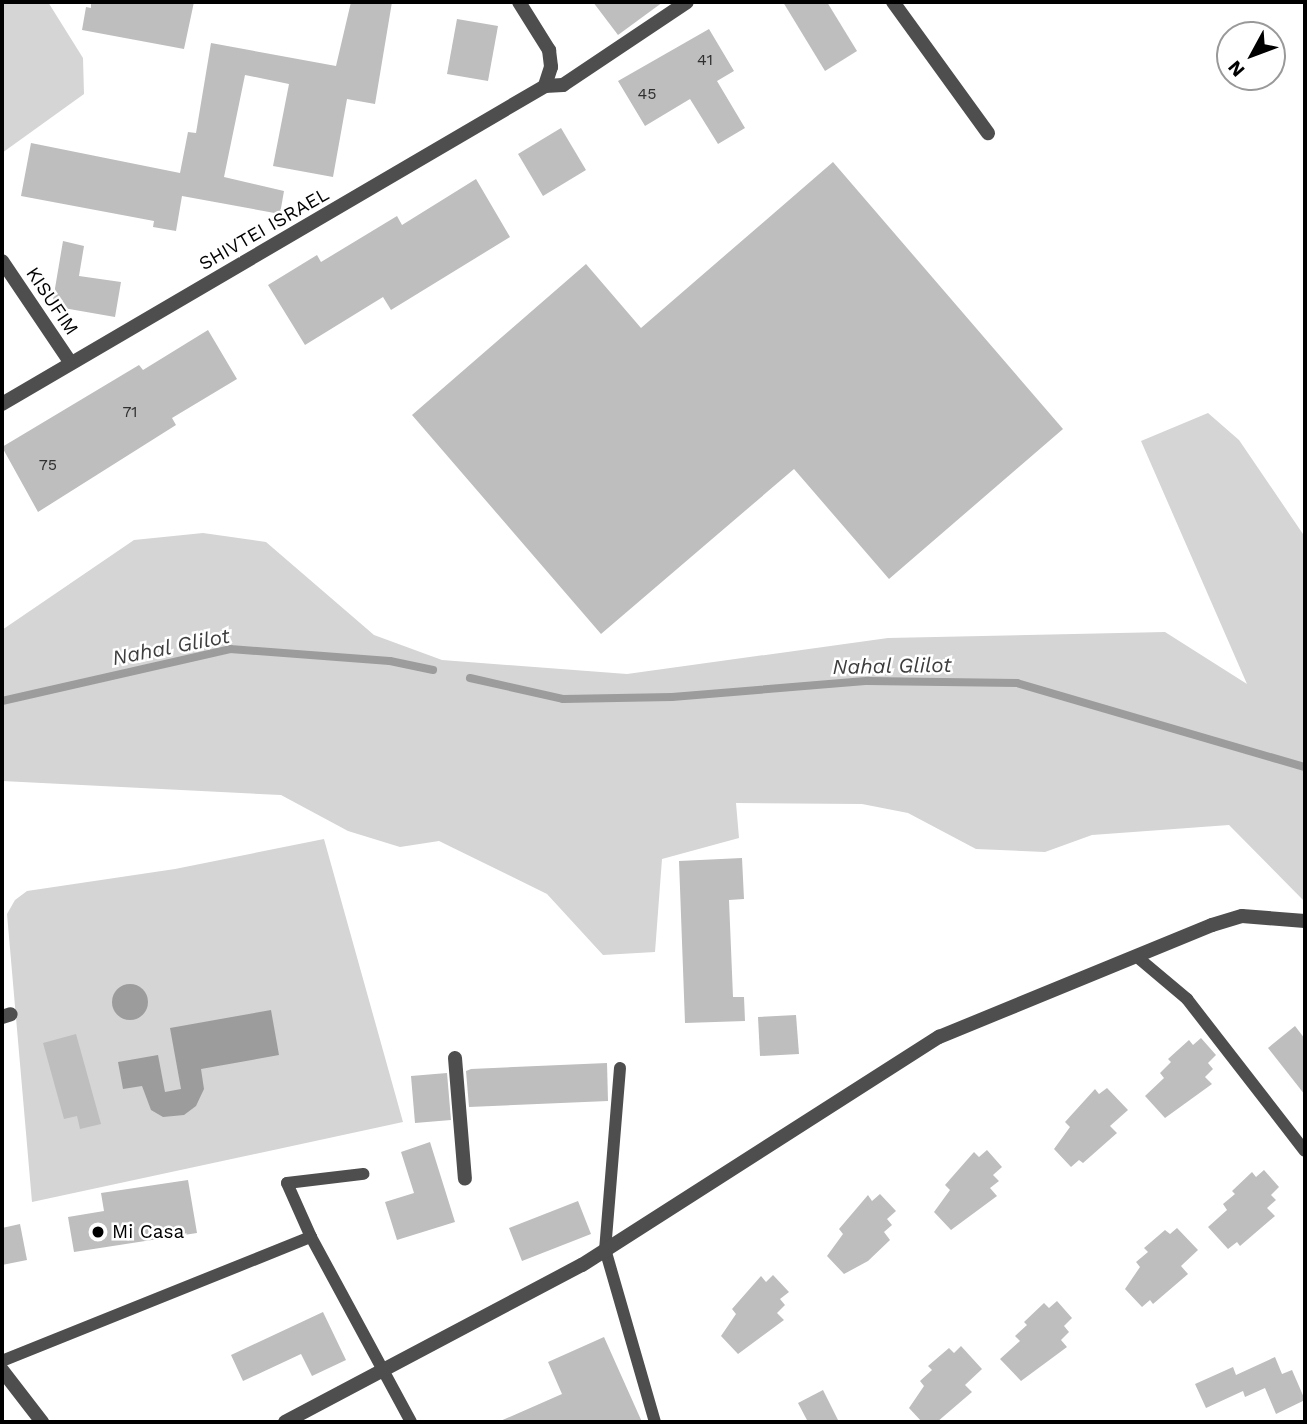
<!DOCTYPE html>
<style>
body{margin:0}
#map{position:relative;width:1307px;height:1424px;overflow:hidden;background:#fff;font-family:"Work Sans",sans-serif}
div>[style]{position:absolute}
.green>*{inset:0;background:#d5d5d5}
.water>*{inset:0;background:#9c9c9c}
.round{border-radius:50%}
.stream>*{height:8px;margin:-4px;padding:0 4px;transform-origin:4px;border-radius:4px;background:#9c9c9c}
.building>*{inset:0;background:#bebebe}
.service>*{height:12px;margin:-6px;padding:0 6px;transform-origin:6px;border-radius:6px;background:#4e4e4e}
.minor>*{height:14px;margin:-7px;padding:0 7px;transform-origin:7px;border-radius:7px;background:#4e4e4e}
.dots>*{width:19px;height:19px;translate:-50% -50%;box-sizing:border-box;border:4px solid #fff;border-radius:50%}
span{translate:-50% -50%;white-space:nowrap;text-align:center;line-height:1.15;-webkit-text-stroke:5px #fff;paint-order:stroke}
.number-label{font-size:16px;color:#303030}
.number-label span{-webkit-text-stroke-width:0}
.street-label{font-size:19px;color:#000}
.poi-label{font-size:19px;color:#000}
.left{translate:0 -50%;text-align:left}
.water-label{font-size:21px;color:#3d3d3d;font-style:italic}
.frame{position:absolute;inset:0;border:4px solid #000;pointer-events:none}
.north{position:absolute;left:1216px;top:21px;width:70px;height:70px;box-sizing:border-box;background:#fff;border:2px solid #999;border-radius:50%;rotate:229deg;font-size:19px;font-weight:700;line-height:28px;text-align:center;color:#000}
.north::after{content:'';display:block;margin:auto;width:24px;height:32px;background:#000;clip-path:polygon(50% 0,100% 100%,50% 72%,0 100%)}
</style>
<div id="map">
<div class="green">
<div style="clip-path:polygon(2px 2px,48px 2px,83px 58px,84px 94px,2px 153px)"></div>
<div style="clip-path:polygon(1208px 413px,1239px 440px,1305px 537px,1305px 902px,1229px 825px,1092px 835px,1045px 852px,976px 849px,908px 813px,862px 804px,736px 803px,739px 838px,662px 859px,655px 952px,603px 955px,547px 894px,439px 841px,400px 847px,348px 831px,281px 795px,2px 781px,2px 630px,134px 540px,203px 533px,266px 542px,374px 635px,442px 660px,627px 674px,888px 638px,1165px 632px,1247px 684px,1141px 441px)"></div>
<div style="clip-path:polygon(324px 839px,403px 1122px,32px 1202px,7px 914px,15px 900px,27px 891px,175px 869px)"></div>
</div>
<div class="water">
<div class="round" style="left:112px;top:984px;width:36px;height:36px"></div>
<div style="clip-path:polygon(271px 1010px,279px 1055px,201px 1069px,204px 1089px,196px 1106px,184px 1115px,163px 1117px,151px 1110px,142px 1086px,123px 1089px,118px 1062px,158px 1055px,165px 1092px,181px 1089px,170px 1028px)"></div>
</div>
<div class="stream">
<div style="left:470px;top:678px;width:95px;rotate:12.7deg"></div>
<div style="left:563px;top:699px;width:109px;rotate:-1.1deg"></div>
<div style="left:672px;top:697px;width:197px;rotate:-4.7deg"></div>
<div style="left:868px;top:681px;width:149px;rotate:0.8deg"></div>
<div style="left:1017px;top:683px;width:300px;rotate:16.3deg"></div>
<div style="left:2px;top:701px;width:234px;rotate:-12.8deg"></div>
<div style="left:230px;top:649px;width:160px;rotate:4.3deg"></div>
<div style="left:390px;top:661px;width:44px;rotate:11.8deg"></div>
</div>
<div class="building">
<div style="clip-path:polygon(91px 2px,194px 2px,184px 49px,82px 30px,86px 7px,91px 8px)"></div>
<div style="clip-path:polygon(351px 2px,392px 2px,375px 104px,347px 99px,333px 177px,273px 166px,289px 84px,245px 75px,224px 177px,284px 191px,280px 214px,182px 196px,176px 231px,153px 227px,154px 221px,21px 196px,31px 143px,180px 173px,188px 132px,196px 133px,211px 43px,336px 66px)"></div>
<div style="clip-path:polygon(593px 2px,663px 2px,618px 35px)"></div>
<div style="clip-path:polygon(783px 2px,827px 2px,857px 51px,825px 71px)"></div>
<div style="clip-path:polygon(457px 19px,498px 26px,488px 81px,447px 74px)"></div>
<div style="clip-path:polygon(709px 29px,734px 71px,717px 81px,745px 128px,718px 144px,690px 99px,645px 126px,618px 81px)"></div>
<div style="clip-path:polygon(561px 128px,586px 170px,543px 196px,518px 154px)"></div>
<div style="clip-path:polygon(833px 162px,1063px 429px,889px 579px,794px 469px,601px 634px,412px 415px,586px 264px,641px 328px)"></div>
<div style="clip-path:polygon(476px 179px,510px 237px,391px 310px,383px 297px,305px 345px,268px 285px,317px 255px,321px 262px,397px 216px,402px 225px)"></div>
<div style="clip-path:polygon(63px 241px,84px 246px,79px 276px,121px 282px,115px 317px,52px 306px)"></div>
<div style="clip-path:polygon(208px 330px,237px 379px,172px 418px,176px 425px,38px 512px,2px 447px,139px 365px,143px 370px)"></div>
<div style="clip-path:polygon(742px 858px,744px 899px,729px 900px,733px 997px,744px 997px,745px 1021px,685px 1023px,679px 861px)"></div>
<div style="clip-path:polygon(796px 1015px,799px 1054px,760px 1056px,758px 1017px)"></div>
<div style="clip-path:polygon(1295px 1026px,1305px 1039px,1305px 1095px,1268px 1048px)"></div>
<div style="clip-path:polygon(76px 1034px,101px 1124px,80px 1129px,77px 1116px,64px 1119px,43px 1043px)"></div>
<div style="clip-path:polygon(1201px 1038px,1216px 1055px,1208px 1063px,1213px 1069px,1205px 1077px,1212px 1084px,1165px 1118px,1145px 1096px,1164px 1078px,1160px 1073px,1171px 1062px,1168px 1059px,1189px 1040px,1193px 1045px)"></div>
<div style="clip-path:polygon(607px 1063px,608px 1101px,469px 1107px,466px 1071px,471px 1069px)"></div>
<div style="clip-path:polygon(447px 1073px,451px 1120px,415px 1123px,411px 1076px)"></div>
<div style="clip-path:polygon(1107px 1088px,1128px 1110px,1110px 1126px,1117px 1133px,1083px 1163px,1079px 1160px,1071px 1167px,1054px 1149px,1070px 1127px,1065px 1122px,1095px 1089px,1099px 1094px)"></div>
<div style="clip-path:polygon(430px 1142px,455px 1222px,397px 1240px,385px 1202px,414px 1193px,401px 1152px)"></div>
<div style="clip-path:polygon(987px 1150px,1002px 1167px,993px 1175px,999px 1181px,990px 1188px,997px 1196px,951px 1230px,934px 1212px,950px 1190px,945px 1185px,974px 1152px,979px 1157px)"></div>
<div style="clip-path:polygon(1264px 1170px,1279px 1187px,1271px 1195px,1276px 1200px,1267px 1208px,1275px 1216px,1240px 1246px,1237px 1242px,1228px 1249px,1208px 1227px,1227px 1210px,1223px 1204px,1235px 1194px,1232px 1191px,1252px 1172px,1256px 1177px)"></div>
<div style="clip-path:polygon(188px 1180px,197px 1233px,74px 1252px,68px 1217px,104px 1211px,101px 1193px)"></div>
<div style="clip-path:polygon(880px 1194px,896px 1211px,887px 1219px,892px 1225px,884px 1232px,890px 1240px,868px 1261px,844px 1274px,827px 1256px,843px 1234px,839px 1229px,868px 1195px,872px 1201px)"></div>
<div style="clip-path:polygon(578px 1201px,591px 1234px,522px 1261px,509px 1228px)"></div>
<div style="clip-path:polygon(20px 1224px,27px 1260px,2px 1265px,2px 1228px)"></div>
<div style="clip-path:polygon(1177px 1228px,1198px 1250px,1181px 1266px,1188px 1274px,1153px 1304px,1150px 1300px,1142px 1307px,1125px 1289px,1140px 1267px,1136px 1262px,1148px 1252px,1144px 1248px,1165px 1230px,1170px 1234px)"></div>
<div style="clip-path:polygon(773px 1275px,789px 1292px,780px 1299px,785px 1305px,777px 1313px,784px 1320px,738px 1354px,721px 1336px,736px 1314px,732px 1309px,761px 1276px,766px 1282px)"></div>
<div style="clip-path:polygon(1057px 1301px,1072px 1318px,1064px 1326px,1069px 1332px,1061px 1340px,1067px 1347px,1021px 1381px,1000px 1359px,1020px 1341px,1015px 1336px,1027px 1325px,1024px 1322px,1044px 1303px,1049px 1308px)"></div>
<div style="clip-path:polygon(323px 1312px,346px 1360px,312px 1376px,301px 1354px,243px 1381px,231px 1355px)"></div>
<div style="clip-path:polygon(604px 1337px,642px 1422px,498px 1422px,562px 1394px,548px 1362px)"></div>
<div style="clip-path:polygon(961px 1346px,982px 1369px,965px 1385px,972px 1392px,937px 1422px,922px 1422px,909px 1408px,924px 1386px,920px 1381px,932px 1370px,928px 1366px,949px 1348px,954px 1353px)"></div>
<div style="clip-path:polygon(1275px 1357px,1282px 1374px,1292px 1370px,1305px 1400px,1276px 1414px,1265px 1388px,1245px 1397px,1243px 1391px,1206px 1408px,1195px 1384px,1233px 1367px,1236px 1375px)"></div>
<div style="clip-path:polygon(823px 1390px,839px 1422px,808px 1422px,798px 1403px)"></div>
</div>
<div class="service">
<div style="left:1136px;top:956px;width:67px;rotate:40.1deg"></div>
<div style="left:1187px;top:999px;width:192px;rotate:52.2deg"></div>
<div style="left:620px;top:1068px;width:182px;rotate:94.7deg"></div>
<div style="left:605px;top:1249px;width:180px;rotate:73.9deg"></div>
<div style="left:311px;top:1237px;width:59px;rotate:-114deg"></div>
<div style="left:287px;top:1183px;width:77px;rotate:-6.8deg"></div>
<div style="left:2px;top:1361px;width:333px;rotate:-21.9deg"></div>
<div style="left:311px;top:1237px;width:210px;rotate:61.6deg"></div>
</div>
<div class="minor">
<div style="left:519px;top:2px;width:57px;rotate:58deg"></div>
<div style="left:549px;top:50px;width:17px;rotate:83deg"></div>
<div style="left:551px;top:67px;width:20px;rotate:108deg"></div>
<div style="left:893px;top:2px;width:162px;rotate:54.1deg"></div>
<div style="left:2px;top:261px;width:122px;rotate:56deg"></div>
<div style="left:2px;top:404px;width:629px;rotate:-30.35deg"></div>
<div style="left:545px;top:86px;width:18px;rotate:-3deg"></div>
<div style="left:563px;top:85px;width:149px;rotate:-33.8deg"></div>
<div style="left:2px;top:1017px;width:9px;rotate:-18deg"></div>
<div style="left:455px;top:1058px;width:121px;rotate:85.3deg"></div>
<div style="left:2px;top:1370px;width:66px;rotate:52.4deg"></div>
<div style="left:285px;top:1422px;width:336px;rotate:-27.9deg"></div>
<div style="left:582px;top:1265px;width:424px;rotate:-32.6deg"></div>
<div style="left:939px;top:1037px;width:295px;rotate:-22.3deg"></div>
<div style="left:1212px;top:925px;width:31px;rotate:-17deg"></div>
<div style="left:1242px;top:916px;width:63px;rotate:4.5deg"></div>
</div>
<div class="dots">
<div style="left:98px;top:1232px;background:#000"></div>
</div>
<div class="number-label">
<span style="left:705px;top:60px">41</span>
<span style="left:647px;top:94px">45</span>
<span style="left:130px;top:412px">71</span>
<span style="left:48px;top:465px">75</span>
</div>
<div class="street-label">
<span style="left:264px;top:229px;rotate:-30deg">SHIVTEI ISRAEL</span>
<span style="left:52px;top:301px;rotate:56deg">KISUFIM</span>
</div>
<div class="poi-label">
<span class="left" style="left:112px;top:1232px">Mi Casa</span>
</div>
<div class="water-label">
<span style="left:171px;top:647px;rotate:-11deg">Nahal Glilot</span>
<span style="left:892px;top:666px;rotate:-1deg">Nahal Glilot</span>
</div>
<div class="frame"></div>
<div class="north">N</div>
</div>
